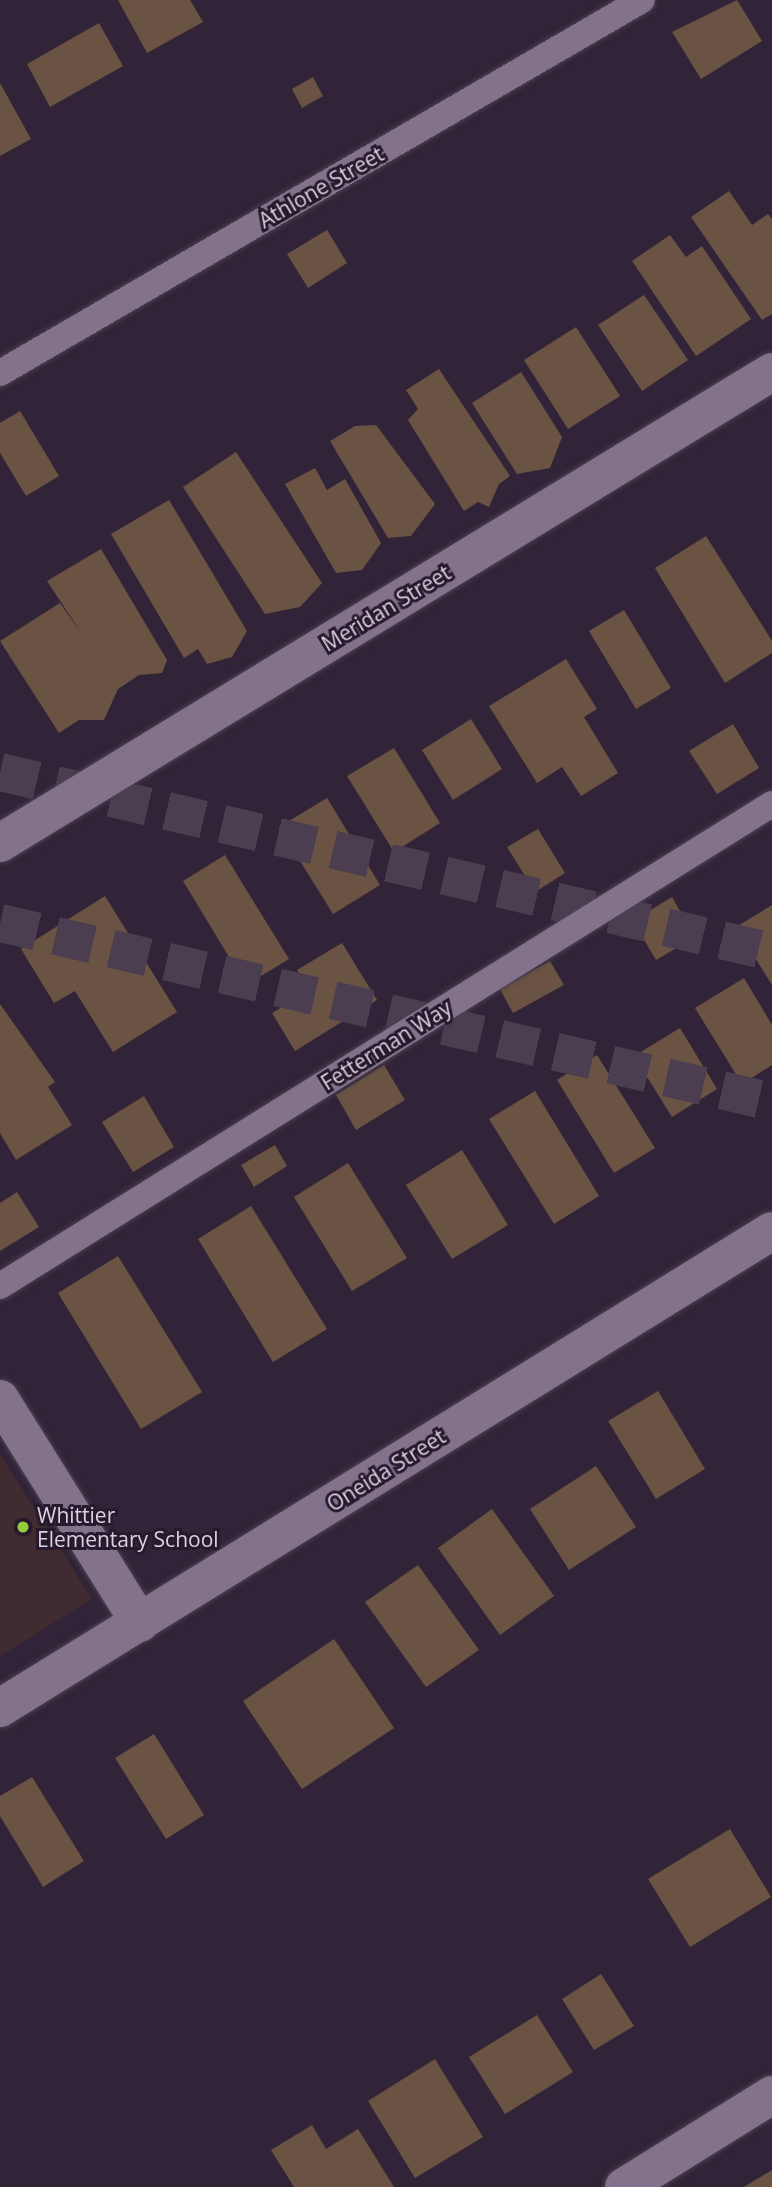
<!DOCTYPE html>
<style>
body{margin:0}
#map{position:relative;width:772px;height:2187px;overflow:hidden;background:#322438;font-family:"Open Sans",sans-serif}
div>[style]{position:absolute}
.education>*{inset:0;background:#3f2b30}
.building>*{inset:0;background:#6a5342}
.highway-tunnel>*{height:38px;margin-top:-19px;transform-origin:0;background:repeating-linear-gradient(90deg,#4b3e51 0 38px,transparent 0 57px)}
.roads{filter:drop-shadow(0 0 2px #4b4051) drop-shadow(0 0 2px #4b4051)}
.lane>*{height:26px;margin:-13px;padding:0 13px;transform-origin:13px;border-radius:13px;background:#83728b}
.street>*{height:38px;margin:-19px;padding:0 19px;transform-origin:19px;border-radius:19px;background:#83728b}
.secondary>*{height:38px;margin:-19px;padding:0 19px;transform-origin:19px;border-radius:19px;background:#83728b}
.dots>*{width:19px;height:19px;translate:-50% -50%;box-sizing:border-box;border:4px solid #281a2e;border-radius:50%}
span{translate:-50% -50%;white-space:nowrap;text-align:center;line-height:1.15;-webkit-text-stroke:6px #281a2e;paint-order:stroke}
.street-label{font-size:21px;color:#dbd2df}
.poi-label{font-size:21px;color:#dbd2df}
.left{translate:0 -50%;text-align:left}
</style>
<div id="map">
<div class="education">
<div style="clip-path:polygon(0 1454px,92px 1599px,0 1656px)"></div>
</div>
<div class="building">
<div style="clip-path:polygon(118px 0,190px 0,203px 22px,147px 53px)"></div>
<div style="clip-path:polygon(737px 0,762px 41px,701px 79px,672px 32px)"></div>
<div style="clip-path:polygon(99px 23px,123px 66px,50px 107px,27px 64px)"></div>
<div style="clip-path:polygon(313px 77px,323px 96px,302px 108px,292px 89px)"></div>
<div style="clip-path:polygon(0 83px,31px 139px,0 156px)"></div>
<div style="clip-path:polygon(729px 191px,752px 225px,768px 214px,772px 219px,772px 314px,762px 320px,691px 217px)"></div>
<div style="clip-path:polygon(327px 230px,347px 263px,308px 288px,287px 254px)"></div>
<div style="clip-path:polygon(670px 235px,686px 257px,702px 246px,751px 319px,696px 356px,632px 261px)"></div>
<div style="clip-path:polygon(644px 295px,688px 360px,642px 391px,598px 325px)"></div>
<div style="clip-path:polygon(576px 327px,620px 396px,568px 429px,524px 360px)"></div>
<div style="clip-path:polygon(439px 369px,510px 476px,499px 484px,489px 507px,478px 502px,464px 511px,408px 420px,418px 409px,406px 390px)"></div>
<div style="clip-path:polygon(521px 372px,562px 437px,550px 468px,517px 474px,472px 403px)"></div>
<div style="clip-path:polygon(20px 411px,59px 476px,26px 496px,0 453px,0 423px)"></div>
<div style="clip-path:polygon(376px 425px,435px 504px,411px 536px,388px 538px,330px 441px,355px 426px)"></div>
<div style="clip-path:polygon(236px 452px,322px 583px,300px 607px,265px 614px,183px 487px)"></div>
<div style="clip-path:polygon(315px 468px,327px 490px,345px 479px,381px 543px,362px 570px,336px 573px,285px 484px)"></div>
<div style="clip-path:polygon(169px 500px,247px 631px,232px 657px,207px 664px,198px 649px,184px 658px,111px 534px)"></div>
<div style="clip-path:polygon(706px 536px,772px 641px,772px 653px,725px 683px,655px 568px)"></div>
<div style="clip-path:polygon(101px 549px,167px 660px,162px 673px,139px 675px,118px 689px,104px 720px,79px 720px,59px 733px,0 641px,60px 603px,82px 634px,47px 581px)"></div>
<div style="clip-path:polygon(624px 610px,671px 688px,636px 709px,589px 631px)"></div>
<div style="clip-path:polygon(566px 659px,597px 709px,584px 717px,618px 773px,581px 796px,562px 767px,537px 783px,489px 706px)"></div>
<div style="clip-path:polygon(471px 719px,502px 769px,453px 800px,422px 750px)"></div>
<div style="clip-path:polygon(733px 724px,759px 768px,717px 794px,689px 751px)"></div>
<div style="clip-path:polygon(394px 748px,440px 823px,394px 852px,347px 776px)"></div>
<div style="clip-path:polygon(327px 798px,380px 885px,333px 914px,279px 827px)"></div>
<div style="clip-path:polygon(538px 829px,565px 873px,535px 892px,507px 847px)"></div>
<div style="clip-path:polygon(225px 855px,289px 959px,246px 985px,183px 881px)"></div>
<div style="clip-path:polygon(105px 896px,177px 1012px,113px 1052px,75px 991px,54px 1003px,21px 949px)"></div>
<div style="clip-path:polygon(672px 897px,695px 937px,656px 960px,633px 921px)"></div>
<div style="clip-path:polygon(772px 905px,772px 985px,736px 927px)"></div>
<div style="clip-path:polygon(342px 943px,377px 1000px,295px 1051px,272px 1013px,310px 990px,297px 970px)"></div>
<div style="clip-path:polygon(550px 961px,564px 985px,513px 1013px,500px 989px)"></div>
<div style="clip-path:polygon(744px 978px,772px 1025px,772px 1065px,742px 1084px,695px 1008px)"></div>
<div style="clip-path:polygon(0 1004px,55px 1082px,48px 1087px,72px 1125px,16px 1160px,0 1133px)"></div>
<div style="clip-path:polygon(680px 1028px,717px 1089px,672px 1117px,634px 1056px)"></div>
<div style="clip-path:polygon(597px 1055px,655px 1148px,614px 1173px,557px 1080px)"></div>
<div style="clip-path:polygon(384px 1065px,405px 1100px,356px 1130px,336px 1095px)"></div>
<div style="clip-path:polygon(535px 1091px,599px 1196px,554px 1224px,489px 1119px)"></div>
<div style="clip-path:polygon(144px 1096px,174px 1147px,133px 1172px,102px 1122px)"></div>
<div style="clip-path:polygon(275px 1145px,287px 1166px,254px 1187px,241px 1165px)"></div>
<div style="clip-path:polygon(462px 1150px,508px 1225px,452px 1259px,406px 1185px)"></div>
<div style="clip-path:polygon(348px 1163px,407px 1258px,352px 1291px,294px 1197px)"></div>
<div style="clip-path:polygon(17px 1192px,39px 1227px,0 1251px,0 1203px)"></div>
<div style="clip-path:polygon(251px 1206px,327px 1329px,273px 1362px,198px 1239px)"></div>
<div style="clip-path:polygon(118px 1256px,202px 1392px,141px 1429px,58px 1293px)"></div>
<div style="clip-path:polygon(658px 1391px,705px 1469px,656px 1499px,608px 1421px)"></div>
<div style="clip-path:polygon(596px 1466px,636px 1527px,569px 1570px,530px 1509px)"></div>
<div style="clip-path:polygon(492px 1509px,554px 1596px,500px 1635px,438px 1548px)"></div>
<div style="clip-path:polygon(418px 1565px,479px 1650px,426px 1687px,365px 1602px)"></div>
<div style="clip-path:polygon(334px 1639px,394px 1728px,302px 1789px,243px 1701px)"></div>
<div style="clip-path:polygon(154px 1734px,204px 1815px,166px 1839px,115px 1758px)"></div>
<div style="clip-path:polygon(32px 1777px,84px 1861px,43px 1887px,0 1816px,0 1796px)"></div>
<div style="clip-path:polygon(730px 1829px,771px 1897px,690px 1947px,648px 1879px)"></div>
<div style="clip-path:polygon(601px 1974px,634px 2026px,594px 2050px,562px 1999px)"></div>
<div style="clip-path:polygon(537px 2015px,573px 2072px,505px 2114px,469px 2057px)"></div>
<div style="clip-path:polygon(435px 2059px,483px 2137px,415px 2178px,368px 2101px)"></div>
<div style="clip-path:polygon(312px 2125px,326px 2149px,358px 2129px,394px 2187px,294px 2187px,271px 2150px)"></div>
<div style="clip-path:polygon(772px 2170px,772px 2187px,744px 2187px)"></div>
</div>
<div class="highway-tunnel">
<div style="left:0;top:772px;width:793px;rotate:13.12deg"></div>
<div style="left:0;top:923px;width:792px;rotate:13.05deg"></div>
</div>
<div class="roads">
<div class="lane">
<div style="left:0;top:373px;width:742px;rotate:-30.16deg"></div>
<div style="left:0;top:1286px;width:910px;rotate:-31.98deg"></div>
</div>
<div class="street">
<div style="left:0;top:843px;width:904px;rotate:-31.39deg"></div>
<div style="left:0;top:1399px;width:264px;rotate:58deg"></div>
<div style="left:624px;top:2187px;width:174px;rotate:-31.9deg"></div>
</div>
<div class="secondary">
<div style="left:0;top:1708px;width:907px;rotate:-31.71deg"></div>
</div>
</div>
<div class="dots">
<div style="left:23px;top:1527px;background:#94cc3d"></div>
</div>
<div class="street-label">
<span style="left:321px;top:187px;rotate:-30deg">Athlone Street</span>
<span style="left:386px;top:608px;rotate:-31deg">Meridan Street</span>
<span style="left:386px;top:1045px;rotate:-32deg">Fetterman Way</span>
<span style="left:386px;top:1470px;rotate:-32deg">Oneida Street</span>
</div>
<div class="poi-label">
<span class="left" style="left:37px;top:1527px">Whittier<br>Elementary School</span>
</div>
</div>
